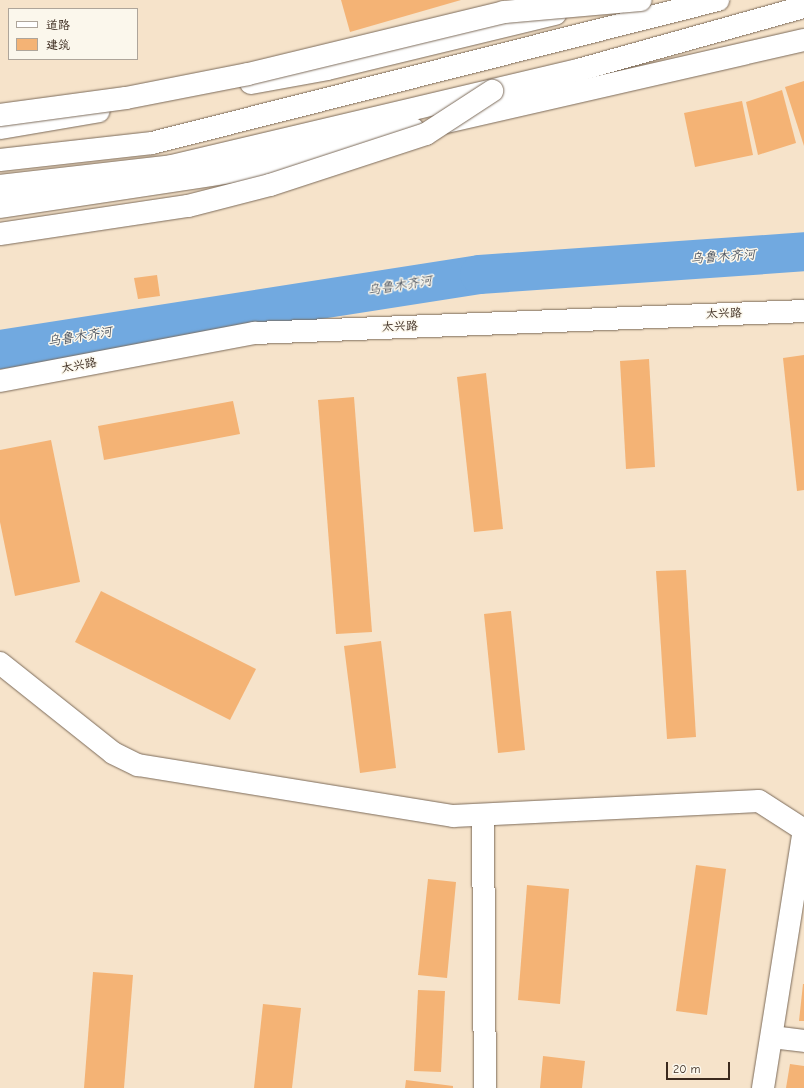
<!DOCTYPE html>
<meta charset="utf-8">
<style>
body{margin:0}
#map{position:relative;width:804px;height:1088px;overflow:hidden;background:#f6e3ca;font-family:"Comic Neue","LXGW WenKai TC",sans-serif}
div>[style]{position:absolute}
.river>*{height:39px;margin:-19.5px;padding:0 19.5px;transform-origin:19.5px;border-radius:19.5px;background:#71a9e0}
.building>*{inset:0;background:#f4b375}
.roads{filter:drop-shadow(0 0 1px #7c6b5a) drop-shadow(0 0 1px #7c6b5a)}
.minor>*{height:22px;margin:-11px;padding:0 11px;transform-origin:11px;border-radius:11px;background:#fff}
.major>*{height:22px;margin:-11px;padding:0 11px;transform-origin:11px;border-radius:11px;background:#fff}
.highway>*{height:22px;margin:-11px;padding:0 11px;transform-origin:11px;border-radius:11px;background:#fff}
.bridges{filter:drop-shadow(0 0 1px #7c6b5a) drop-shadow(0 0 1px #7c6b5a)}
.highway-bridge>*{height:22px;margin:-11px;padding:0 11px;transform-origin:11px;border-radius:11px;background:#fff}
span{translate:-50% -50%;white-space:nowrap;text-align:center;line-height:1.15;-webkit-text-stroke:3px #fbf7ec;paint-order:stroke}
.street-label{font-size:12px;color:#3b2a1e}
.water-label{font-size:13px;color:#4e5662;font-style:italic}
.legend{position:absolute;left:8px;top:8px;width:130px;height:52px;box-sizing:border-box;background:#fbf7ec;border:1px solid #aea59a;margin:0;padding:5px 7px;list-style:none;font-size:12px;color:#3b2a1e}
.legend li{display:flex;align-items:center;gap:8px;height:20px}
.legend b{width:20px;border:1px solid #aea59a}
.scale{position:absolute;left:666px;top:1062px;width:64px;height:18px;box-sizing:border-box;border:2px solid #3b2a1e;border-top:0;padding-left:5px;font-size:12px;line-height:14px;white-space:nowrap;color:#3b2a1e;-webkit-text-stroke:3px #fbf7ec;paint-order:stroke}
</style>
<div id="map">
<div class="river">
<div style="left:0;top:349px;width:485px;rotate:-8.9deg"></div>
<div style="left:479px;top:274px;width:326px;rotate:-4deg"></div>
</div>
<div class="building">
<div style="clip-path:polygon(341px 0,461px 0,350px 32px)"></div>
<div style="clip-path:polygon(804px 81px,804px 146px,785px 87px)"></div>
<div style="clip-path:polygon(782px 90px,796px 143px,758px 155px,746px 102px)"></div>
<div style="clip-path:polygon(742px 101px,753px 155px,695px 167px,684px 113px)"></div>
<div style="clip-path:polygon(157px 275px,160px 296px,138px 299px,134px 278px)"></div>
<div style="clip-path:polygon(804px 355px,804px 490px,797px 491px,783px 358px)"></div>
<div style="clip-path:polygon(649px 359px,655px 467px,626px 469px,620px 361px)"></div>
<div style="clip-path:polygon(486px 373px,503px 529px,474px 532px,457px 377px)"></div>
<div style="clip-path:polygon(354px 397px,372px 632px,336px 634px,318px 400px)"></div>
<div style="clip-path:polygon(233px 401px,240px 434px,104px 460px,98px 426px)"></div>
<div style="clip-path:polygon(51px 440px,80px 582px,15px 596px,0 522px,0 450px)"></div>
<div style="clip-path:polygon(686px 570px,696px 737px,667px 739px,656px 571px)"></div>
<div style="clip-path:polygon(101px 591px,256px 669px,230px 720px,75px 642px)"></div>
<div style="clip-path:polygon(511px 611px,525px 750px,498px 753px,484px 614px)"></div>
<div style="clip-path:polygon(381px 641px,396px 768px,360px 773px,344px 646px)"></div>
<div style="clip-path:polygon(696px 865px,726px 869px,707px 1015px,676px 1011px)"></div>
<div style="clip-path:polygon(428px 879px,456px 882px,447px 978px,418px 975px)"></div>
<div style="clip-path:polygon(527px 885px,569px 889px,560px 1004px,518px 1000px)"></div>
<div style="clip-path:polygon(93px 972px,133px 975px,124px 1088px,84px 1088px)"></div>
<div style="clip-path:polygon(803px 984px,804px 984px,804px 1021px,799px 1021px)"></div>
<div style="clip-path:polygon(418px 990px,445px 991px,441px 1072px,414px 1071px)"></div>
<div style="clip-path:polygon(263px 1004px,301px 1008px,292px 1088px,254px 1088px)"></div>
<div style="clip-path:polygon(543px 1056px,585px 1061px,582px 1088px,540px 1088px)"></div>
<div style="clip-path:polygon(790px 1064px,804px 1066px,804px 1088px,786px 1088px)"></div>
<div style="clip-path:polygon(406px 1080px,453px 1086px,453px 1088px,405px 1088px)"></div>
</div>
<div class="roads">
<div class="minor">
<div style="left:0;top:381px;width:259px;rotate:-10.7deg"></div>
<div style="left:255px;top:333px;width:549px;rotate:-2.29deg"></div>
<div style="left:0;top:663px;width:144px;rotate:38.5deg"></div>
<div style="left:113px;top:753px;width:28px;rotate:26deg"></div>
<div style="left:138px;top:765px;width:319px;rotate:9.2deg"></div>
<div style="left:453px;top:816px;width:306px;rotate:-2.8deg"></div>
<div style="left:759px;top:801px;width:54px;rotate:32.8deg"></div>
<div style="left:483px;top:815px;width:273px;rotate:89.6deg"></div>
<div style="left:772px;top:1037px;width:32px;rotate:7deg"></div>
<div style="left:763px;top:1088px;width:261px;rotate:-81deg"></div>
</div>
<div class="major">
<div style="left:251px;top:83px;width:77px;rotate:-10.4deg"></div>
<div style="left:327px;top:69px;width:235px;rotate:-13.6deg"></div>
<div style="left:446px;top:122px;width:367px;rotate:-12.9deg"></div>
<div style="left:0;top:128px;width:100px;rotate:-9.7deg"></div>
<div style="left:0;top:207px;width:241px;rotate:-8.6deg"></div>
<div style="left:238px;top:171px;width:180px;rotate:-13.5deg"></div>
</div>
<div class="highway">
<div style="left:0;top:160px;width:153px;rotate:-6.4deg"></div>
<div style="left:152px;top:143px;width:584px;rotate:-14.18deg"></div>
<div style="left:0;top:186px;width:173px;rotate:-6.6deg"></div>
<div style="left:172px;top:166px;width:417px;rotate:-13.3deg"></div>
<div style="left:578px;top:70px;width:235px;rotate:-15.6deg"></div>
</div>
</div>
<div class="bridges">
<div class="highway-bridge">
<div style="left:0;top:115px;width:127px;rotate:-7.7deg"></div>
<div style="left:126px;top:98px;width:124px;rotate:-11.1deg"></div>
<div style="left:248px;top:74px;width:263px;rotate:-13.6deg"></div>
<div style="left:504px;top:12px;width:137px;rotate:-5deg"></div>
<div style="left:0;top:234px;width:190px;rotate:-8.5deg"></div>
<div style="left:188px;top:206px;width:85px;rotate:-14.4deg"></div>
<div style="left:270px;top:185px;width:164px;rotate:-18.1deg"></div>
<div style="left:426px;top:134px;width:79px;rotate:-33.1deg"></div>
</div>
</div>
<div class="street-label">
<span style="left:724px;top:314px;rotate:-2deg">太兴路</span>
<span style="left:400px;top:327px;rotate:-2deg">太兴路</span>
<span style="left:79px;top:366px;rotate:-11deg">太兴路</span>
</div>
<div class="water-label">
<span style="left:723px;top:257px;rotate:-4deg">乌鲁木齐河</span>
<span style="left:400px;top:286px;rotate:-9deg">乌鲁木齐河</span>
<span style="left:80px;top:337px;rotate:-9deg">乌鲁木齐河</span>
</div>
<ul class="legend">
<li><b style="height:5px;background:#fff"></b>道路</li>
<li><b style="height:11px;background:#f4b375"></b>建筑</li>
</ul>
<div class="scale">20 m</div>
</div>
